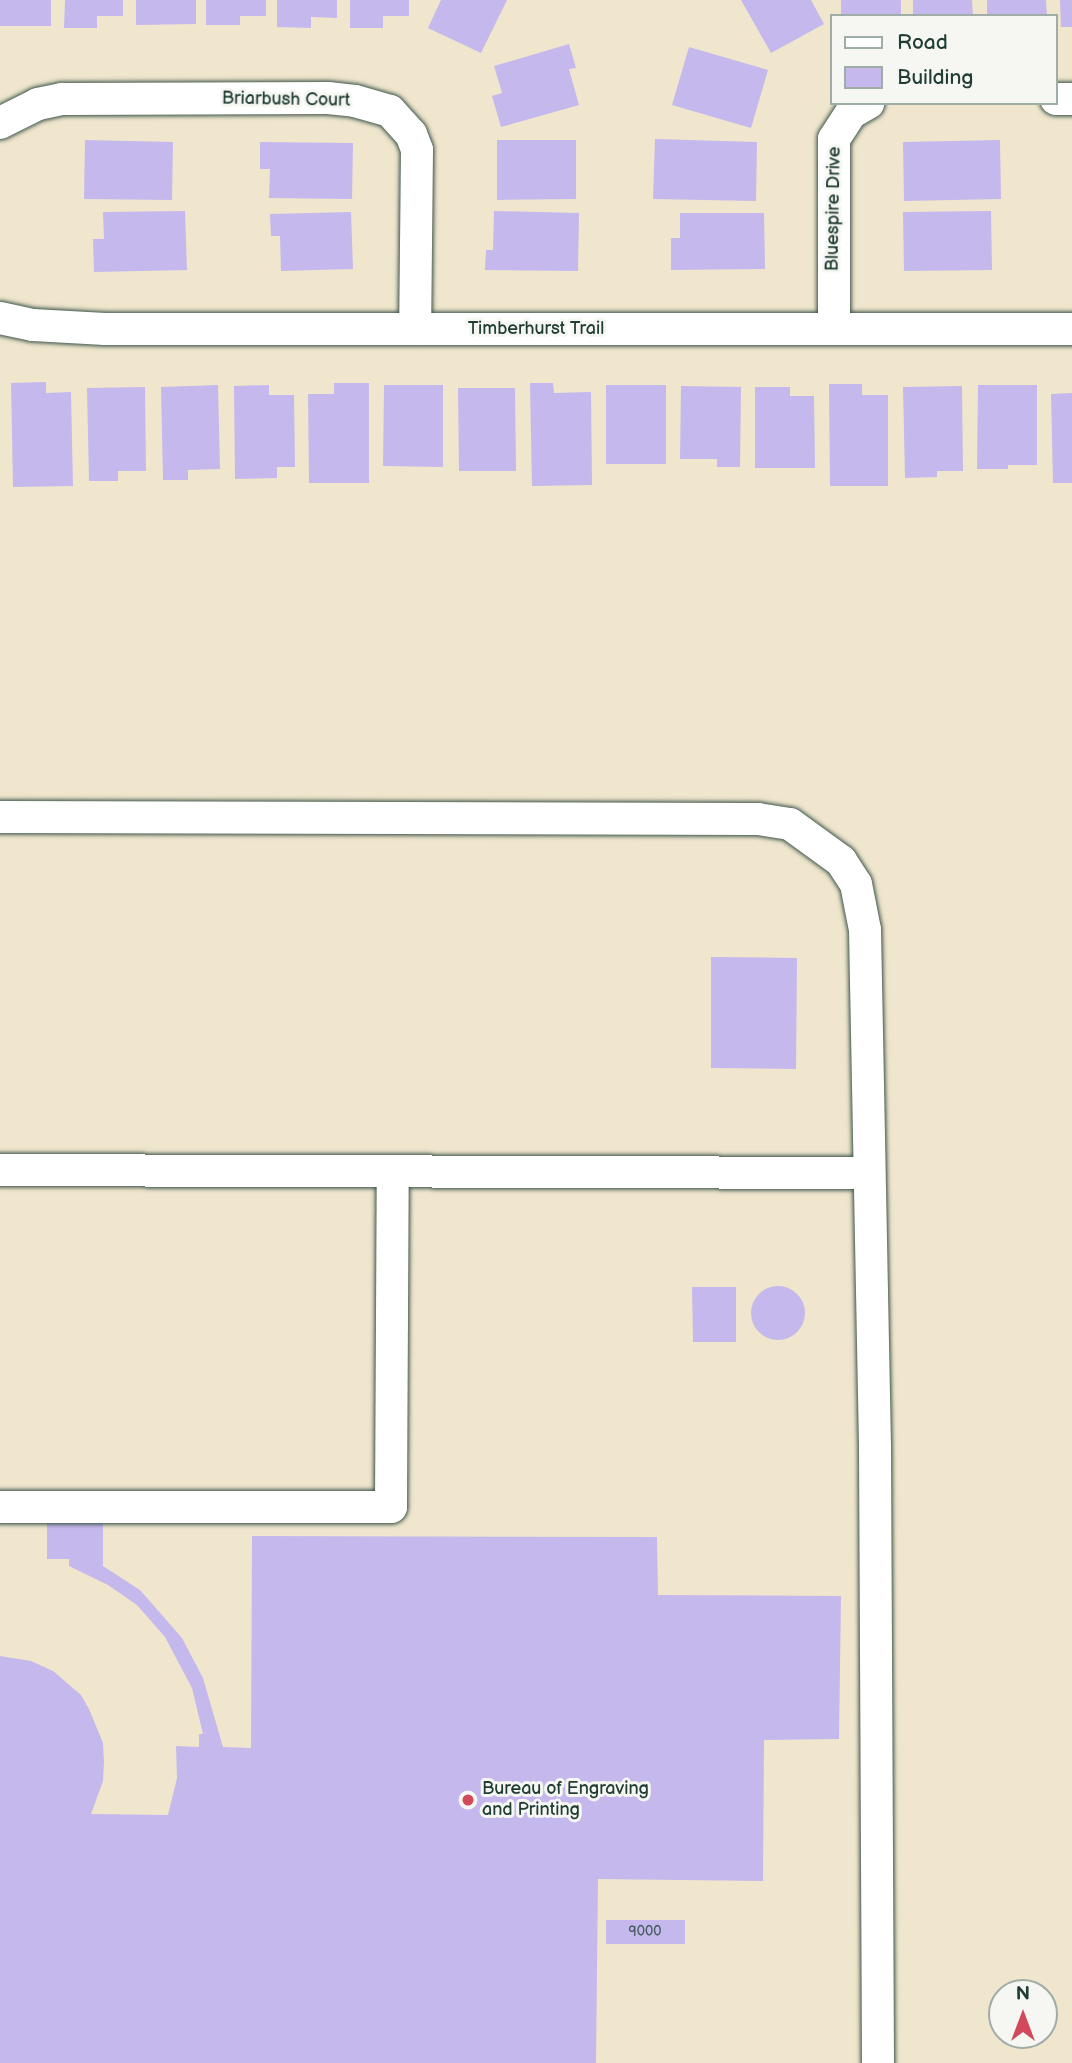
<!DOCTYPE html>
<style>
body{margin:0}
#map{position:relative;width:1072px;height:2063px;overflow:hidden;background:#efe6cd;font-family:"Balsamiq Sans",sans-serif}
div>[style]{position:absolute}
.building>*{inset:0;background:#c5b8ed}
.round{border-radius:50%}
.roads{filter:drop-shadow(0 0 2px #3e564b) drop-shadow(0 0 2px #3e564b)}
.minor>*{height:32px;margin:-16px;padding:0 16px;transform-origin:16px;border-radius:16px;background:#fff}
.dots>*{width:19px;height:19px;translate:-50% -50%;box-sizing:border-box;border:4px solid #f6f6f2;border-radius:50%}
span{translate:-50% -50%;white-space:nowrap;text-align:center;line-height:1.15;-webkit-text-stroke:6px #f6f6f2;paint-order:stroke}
.number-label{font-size:14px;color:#485c62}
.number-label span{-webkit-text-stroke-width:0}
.street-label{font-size:18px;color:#1f3d34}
.poi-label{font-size:18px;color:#1f3d34}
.left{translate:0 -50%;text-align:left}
.legend{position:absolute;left:830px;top:14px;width:228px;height:91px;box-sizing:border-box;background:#f6f6f2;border:2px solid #a0aca6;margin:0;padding:9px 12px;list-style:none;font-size:21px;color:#1f3d34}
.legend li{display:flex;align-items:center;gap:14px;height:35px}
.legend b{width:35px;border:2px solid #a0aca6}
.north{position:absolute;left:988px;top:1979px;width:70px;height:70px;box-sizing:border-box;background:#f6f6f2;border:2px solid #a0aca6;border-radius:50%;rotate:0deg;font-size:19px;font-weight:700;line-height:28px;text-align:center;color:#1f3d34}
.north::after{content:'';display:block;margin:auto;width:24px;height:32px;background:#d1495b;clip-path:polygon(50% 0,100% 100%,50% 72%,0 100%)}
</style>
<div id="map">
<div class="building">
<div style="clip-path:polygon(0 0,51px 0,51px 26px,0 26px)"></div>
<div style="clip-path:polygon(65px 0,123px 0,123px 16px,97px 16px,97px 28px,64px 28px)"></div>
<div style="clip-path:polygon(136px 0,196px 0,196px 24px,136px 25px)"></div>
<div style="clip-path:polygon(206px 0,266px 0,266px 16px,240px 16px,240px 25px,206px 25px)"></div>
<div style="clip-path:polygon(277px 0,337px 0,337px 18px,311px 17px,311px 28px,277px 27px)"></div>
<div style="clip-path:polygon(350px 0,409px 0,409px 16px,383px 16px,383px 28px,350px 28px)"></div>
<div style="clip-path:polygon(441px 0,507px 0,481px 53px,428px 28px)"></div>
<div style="clip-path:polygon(741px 0,811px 0,824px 24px,771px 53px)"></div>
<div style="clip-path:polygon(841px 0,901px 0,901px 16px,841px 16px)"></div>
<div style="clip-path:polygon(913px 0,972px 0,973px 16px,913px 16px)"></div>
<div style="clip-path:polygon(987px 0,1046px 0,1047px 16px,987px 16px)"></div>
<div style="clip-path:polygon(1060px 0,1072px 0,1072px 27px,1061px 27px)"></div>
<div style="clip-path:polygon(569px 44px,576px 68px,569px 69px,579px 105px,501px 127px,492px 96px,502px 93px,494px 66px)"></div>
<div style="clip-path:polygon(689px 47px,768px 70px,751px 128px,672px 105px)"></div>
<div style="clip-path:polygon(655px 139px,757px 142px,756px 201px,653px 199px)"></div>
<div style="clip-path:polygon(85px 140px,173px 142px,172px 200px,84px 199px)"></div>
<div style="clip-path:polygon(497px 140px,576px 140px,576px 199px,497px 200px)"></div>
<div style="clip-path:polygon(1000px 140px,1001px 199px,904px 201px,903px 142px)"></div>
<div style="clip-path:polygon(260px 142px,353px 143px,352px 199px,269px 198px,270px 169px,260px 169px)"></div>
<div style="clip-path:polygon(185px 211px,187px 270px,94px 272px,93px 239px,104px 239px,103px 212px)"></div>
<div style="clip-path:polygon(494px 211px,579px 213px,578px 271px,485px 270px,486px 250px,493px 250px)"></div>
<div style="clip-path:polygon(991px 211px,992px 270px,904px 271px,903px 212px)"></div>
<div style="clip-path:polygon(351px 212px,353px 269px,281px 271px,280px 236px,271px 236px,270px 214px)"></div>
<div style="clip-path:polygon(680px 213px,764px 213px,765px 269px,671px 270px,671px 238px,680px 238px)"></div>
<div style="clip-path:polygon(46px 382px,46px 393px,71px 392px,73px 486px,13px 487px,11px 383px)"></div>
<div style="clip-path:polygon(334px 383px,369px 383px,369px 483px,309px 483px,308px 394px,334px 394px)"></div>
<div style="clip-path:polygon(530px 383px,553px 383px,554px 393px,591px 392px,592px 485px,532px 486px)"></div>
<div style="clip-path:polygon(829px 384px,862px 384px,862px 395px,888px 395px,888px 486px,830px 486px)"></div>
<div style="clip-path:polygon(218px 385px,220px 469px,188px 470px,188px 480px,163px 480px,161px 387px)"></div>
<div style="clip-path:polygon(269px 385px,269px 395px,294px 395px,295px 467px,277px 467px,277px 478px,235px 479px,234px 386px)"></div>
<div style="clip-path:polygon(384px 385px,443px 385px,443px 467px,383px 466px)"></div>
<div style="clip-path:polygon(606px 385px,666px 385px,666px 464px,606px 464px)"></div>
<div style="clip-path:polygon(978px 385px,1037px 385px,1037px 465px,1008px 465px,1008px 469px,977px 469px)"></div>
<div style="clip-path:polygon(681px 386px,741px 387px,740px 467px,717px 467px,717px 459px,680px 459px)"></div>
<div style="clip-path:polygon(962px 386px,963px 471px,937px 471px,937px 477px,905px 478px,903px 387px)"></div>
<div style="clip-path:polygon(145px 387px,146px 471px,118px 471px,118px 481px,89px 481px,87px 388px)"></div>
<div style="clip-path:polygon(755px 387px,790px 387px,790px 396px,814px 396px,815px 468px,755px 468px)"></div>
<div style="clip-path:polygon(458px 388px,515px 388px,516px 471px,459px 471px)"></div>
<div style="clip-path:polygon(1072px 393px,1072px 483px,1053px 483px,1051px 394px)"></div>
<div style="clip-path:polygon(711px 957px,797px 958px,796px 1069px,711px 1068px)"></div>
<div class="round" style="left:751px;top:1286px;width:54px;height:54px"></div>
<div style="clip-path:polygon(692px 1287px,736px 1287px,736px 1342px,693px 1342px)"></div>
<div style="clip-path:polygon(47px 1522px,103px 1523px,103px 1566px,140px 1590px,182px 1638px,203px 1678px,223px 1747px,251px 1748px,252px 1536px,657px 1537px,658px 1595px,841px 1596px,839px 1739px,764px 1740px,763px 1881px,598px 1879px,596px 2063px,0 2063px,0 1656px,31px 1661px,53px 1671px,81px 1695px,89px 1709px,103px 1743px,104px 1762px,103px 1781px,91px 1814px,168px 1815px,177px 1778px,176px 1746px,199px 1747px,199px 1734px,203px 1734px,192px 1688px,165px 1637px,137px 1605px,108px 1585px,69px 1566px,69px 1559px,47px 1559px)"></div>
<div style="clip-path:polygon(606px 1920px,685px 1920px,685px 1944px,606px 1944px)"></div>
</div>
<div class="roads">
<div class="minor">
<div style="left:1056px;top:99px;width:16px"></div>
<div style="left:0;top:123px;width:42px;rotate:-26.6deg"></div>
<div style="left:38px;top:104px;width:25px;rotate:-12deg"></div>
<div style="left:62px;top:99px;width:266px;rotate:-0.2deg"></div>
<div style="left:328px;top:98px;width:27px;rotate:6deg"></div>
<div style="left:355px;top:101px;width:36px;rotate:16deg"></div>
<div style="left:390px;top:111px;width:31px;rotate:48deg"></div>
<div style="left:411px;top:134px;width:17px;rotate:69deg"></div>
<div style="left:417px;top:150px;width:179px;rotate:90.6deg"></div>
<div style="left:0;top:318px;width:34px;rotate:12deg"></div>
<div style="left:33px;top:325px;width:72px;rotate:3.2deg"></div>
<div style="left:105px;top:329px;width:967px"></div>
<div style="left:834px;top:329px;width:190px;rotate:-90deg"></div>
<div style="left:834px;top:139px;width:31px;rotate:-57deg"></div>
<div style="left:851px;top:113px;width:20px;rotate:-30deg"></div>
<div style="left:0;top:817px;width:758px;rotate:0.15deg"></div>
<div style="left:758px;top:819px;width:32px;rotate:9deg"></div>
<div style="left:790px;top:824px;width:63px;rotate:36deg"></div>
<div style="left:841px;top:861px;width:27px;rotate:57deg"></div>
<div style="left:856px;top:884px;width:47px;rotate:78.9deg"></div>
<div style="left:865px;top:930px;width:518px;rotate:88.89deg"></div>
<div style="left:875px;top:1448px;width:615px;rotate:89.72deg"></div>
<div style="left:0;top:1170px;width:868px;rotate:0.2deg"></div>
<div style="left:0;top:1507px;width:391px"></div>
<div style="left:391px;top:1507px;width:336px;rotate:-89.7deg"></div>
</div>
</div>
<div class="dots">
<div style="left:468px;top:1800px;background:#d1495b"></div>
</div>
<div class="number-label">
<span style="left:645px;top:1932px">9000</span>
</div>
<div class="street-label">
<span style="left:286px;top:100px;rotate:1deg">Briarbush Court</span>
<span style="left:834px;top:209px;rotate:-89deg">Bluespire Drive</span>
<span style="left:536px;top:329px">Timberhurst Trail</span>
</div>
<div class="poi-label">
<span class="left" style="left:482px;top:1800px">Bureau of Engraving<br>and Printing</span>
</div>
<ul class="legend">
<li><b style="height:9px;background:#fff"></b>Road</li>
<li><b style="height:19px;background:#c5b8ed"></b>Building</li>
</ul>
<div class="north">N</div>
</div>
